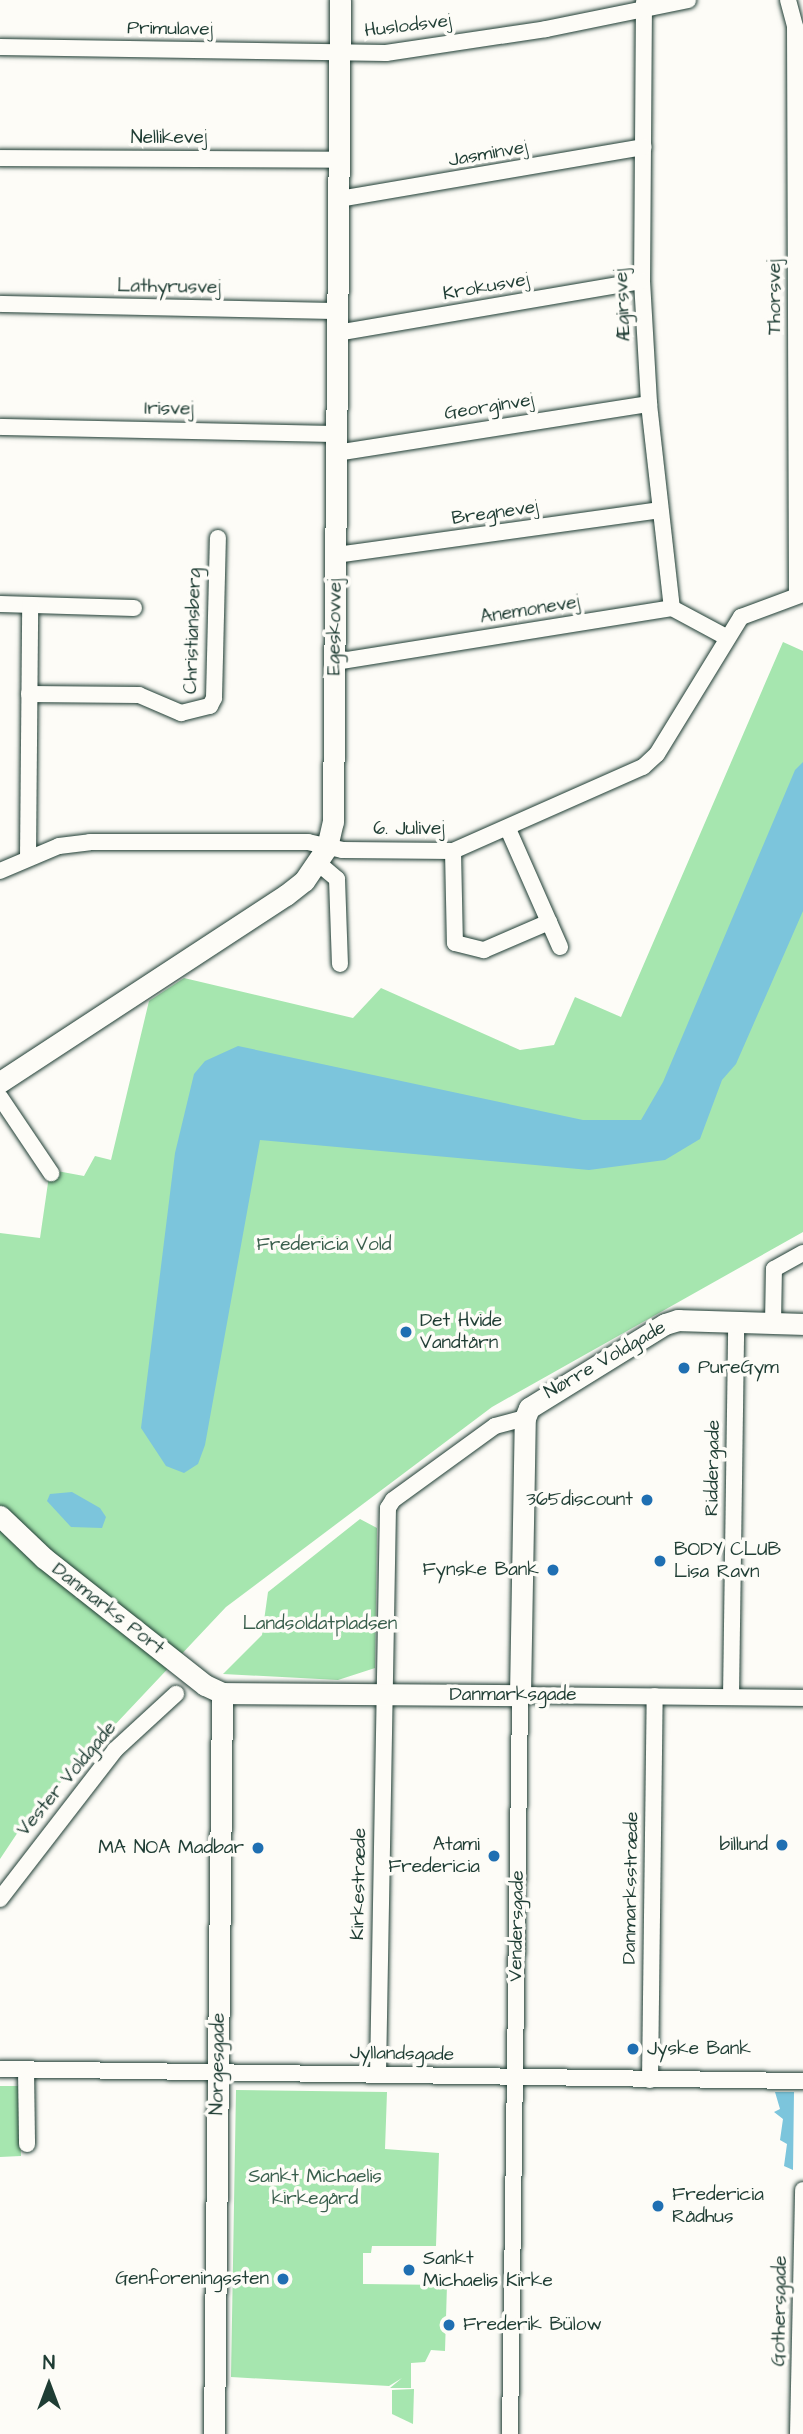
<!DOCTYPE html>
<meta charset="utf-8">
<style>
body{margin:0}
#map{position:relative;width:803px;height:2434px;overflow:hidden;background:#fdfcf7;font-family:"Architects Daughter",sans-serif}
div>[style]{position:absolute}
.green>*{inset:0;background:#a6e6af}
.water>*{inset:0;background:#7cc5dc}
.roads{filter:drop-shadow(0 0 2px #1f3d34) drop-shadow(0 0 2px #1f3d34)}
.street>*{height:16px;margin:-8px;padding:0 8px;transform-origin:8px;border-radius:8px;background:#fdfcf7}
.secondary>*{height:21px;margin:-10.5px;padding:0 10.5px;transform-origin:10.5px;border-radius:10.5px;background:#fdfcf7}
.dots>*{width:19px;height:19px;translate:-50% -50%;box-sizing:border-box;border:4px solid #fdfcf7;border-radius:50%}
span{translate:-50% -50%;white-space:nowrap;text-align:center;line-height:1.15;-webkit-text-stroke:7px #fdfcf7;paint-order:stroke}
.street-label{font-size:19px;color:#1f3d34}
.park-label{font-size:19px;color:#3a5f4d}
.poi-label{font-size:19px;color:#1f3d34}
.left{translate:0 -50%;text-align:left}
.right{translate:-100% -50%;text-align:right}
.north{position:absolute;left:14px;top:2350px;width:70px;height:70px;-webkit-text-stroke:5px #fdfcf7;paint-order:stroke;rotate:0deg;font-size:19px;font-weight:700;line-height:28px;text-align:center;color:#1f3d34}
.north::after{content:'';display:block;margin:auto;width:24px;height:32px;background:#1f3d34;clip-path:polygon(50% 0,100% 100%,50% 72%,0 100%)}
</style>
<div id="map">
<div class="green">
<div style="clip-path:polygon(783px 642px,803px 651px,803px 1232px,492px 1407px,226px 1607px,28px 1817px,0 1859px,0 1233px,40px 1238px,49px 1176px,57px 1171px,84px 1176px,95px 1156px,111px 1160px,149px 1001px,184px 978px,353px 1018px,381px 988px,520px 1050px,554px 1045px,575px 997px,621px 1017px)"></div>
<div style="clip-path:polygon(360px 1519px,377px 1528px,375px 1668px,338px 1680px,223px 1674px,262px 1635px,268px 1592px)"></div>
<div style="clip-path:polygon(0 2086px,18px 2086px,21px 2156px,0 2157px)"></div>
<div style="clip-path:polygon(236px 2090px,387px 2092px,385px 2149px,439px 2153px,436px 2246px,372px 2246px,371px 2253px,363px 2253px,363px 2284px,447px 2285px,445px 2351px,431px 2350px,425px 2362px,411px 2363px,411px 2388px,390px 2388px,402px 2378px,389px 2386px,231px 2377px)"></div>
<div style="clip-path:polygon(414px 2389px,413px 2424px,392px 2414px,392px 2390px)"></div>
</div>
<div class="water">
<div style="clip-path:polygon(803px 762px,803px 911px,736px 1064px,722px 1080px,700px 1139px,665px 1160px,589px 1170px,260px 1140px,205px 1445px,198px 1464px,184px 1473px,166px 1466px,141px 1428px,175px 1153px,194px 1074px,205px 1061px,238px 1046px,583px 1120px,641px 1120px,663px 1082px,795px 770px)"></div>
<div style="clip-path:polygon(72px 1492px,100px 1508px,106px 1517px,102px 1528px,71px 1527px,47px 1501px,50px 1494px)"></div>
<div style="clip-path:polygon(775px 2092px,794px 2092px,793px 2170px,784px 2166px,787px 2144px,780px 2140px,783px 2119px,774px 2112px,780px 2109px)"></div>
</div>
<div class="roads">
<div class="street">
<div style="left:788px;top:0;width:28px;rotate:75deg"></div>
<div style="left:795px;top:27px;width:567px;rotate:89.8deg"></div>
<div style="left:644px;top:2px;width:279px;rotate:90.4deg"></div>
<div style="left:642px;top:281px;width:123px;rotate:86.7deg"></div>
<div style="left:649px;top:404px;width:205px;rotate:83.6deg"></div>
<div style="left:0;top:47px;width:386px;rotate:0.9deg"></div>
<div style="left:386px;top:53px;width:162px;rotate:-8.5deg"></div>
<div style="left:546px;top:29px;width:145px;rotate:-11.5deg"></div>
<div style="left:0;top:158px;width:338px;rotate:0.3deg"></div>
<div style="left:339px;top:199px;width:309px;rotate:-9.7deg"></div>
<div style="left:0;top:304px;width:337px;rotate:1.2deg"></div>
<div style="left:337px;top:333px;width:309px;rotate:-9.7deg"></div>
<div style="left:0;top:427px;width:337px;rotate:1.2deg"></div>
<div style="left:336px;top:453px;width:317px;rotate:-8.9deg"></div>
<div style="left:336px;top:555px;width:327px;rotate:-7.9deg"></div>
<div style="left:0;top:604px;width:134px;rotate:1.7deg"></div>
<div style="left:335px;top:662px;width:341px;rotate:-9.1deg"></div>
<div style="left:672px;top:608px;width:61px;rotate:28.2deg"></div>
<div style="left:29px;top:694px;width:110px;rotate:0.5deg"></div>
<div style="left:139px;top:695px;width:46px;rotate:23.2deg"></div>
<div style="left:181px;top:713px;width:30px;rotate:-14deg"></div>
<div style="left:210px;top:706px;width:9px;rotate:-63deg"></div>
<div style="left:214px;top:698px;width:160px;rotate:-88.6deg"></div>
<div style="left:508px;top:829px;width:129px;rotate:66.2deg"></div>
<div style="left:453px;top:851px;width:92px;rotate:88.8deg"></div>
<div style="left:455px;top:943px;width:30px;rotate:14deg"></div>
<div style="left:484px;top:950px;width:71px;rotate:-23.3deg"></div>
<div style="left:28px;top:858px;width:253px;rotate:-89.5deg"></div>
<div style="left:318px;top:863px;width:25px;rotate:40deg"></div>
<div style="left:337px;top:879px;width:85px;rotate:88deg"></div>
<div style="left:0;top:871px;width:64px;rotate:-23deg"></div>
<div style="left:59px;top:846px;width:31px;rotate:-7deg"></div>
<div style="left:90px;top:842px;width:218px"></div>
<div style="left:308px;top:842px;width:35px;rotate:13deg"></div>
<div style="left:342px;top:850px;width:111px;rotate:0.5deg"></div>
<div style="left:453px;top:851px;width:208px;rotate:-23.9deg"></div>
<div style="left:643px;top:767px;width:19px;rotate:-43deg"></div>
<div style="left:657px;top:754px;width:161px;rotate:-58.5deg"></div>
<div style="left:741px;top:617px;width:66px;rotate:-20.4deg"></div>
<div style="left:0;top:1097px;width:92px;rotate:56.1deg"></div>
<div style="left:773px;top:1324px;width:55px;rotate:-89deg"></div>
<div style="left:774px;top:1269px;width:33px;rotate:-29deg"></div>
<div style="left:731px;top:1697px;width:374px;rotate:-89.2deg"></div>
<div style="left:0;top:1899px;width:188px;rotate:-52.3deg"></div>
<div style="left:115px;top:1750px;width:83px;rotate:-42.6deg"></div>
<div style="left:0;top:2069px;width:803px;rotate:0.86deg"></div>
<div style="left:26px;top:2069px;width:75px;rotate:89.2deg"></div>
<div style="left:378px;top:2074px;width:566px;rotate:-88.99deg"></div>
<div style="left:388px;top:1508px;width:9px;rotate:-58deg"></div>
<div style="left:393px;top:1500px;width:126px;rotate:-36deg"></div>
<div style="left:495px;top:1426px;width:31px;rotate:-15deg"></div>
<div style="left:650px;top:2080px;width:384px;rotate:-89.3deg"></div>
<div style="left:510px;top:2434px;width:739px;rotate:-89.22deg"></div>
<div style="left:520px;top:1695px;width:283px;rotate:0.6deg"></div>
<div style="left:798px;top:2434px;width:244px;rotate:-88.8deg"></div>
</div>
<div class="secondary">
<div style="left:0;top:1082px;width:342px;rotate:-33.2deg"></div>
<div style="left:286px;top:895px;width:23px;rotate:-38deg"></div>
<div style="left:304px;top:881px;width:41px;rotate:-55.9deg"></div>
<div style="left:327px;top:847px;width:26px;rotate:-77deg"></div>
<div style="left:333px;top:822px;width:822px;rotate:-89.51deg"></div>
<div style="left:0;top:1516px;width:61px;rotate:43.7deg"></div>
<div style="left:44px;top:1558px;width:205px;rotate:38.3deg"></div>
<div style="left:205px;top:1685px;width:19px;rotate:25deg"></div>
<div style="left:222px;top:1693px;width:298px;rotate:0.4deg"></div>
<div style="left:520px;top:1695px;width:277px;rotate:-89deg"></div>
<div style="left:525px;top:1418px;width:11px;rotate:-68deg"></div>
<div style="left:529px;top:1408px;width:160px;rotate:-31.7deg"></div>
<div style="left:665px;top:1324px;width:14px;rotate:-17deg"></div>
<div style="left:678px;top:1320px;width:125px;rotate:1.8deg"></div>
<div style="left:214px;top:2434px;width:741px;rotate:-89.38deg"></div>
</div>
</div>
<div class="dots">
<div style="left:406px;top:1332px;background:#1f6fb2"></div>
<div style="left:684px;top:1368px;background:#1f6fb2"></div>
<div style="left:647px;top:1500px;background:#1f6fb2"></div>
<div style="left:660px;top:1561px;background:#1f6fb2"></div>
<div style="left:553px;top:1570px;background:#1f6fb2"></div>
<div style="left:782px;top:1845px;background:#1f6fb2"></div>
<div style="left:258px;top:1848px;background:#1f6fb2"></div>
<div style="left:494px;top:1856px;background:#1f6fb2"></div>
<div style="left:633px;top:2049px;background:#1f6fb2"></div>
<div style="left:658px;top:2206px;background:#1f6fb2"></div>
<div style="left:409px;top:2270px;background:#1f6fb2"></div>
<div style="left:283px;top:2279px;background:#1f6fb2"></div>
<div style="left:449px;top:2325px;background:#1f6fb2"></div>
</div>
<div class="street-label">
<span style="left:408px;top:26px;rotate:-7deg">Huslodsvej</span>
<span style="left:170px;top:29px;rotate:1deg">Primulavej</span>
<span style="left:169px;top:138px">Nellikevej</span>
<span style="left:488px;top:154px;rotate:-10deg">Jasminvej</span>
<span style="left:169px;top:287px;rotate:1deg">Lathyrusvej</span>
<span style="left:486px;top:287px;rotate:-10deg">Krokusvej</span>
<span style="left:775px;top:297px;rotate:-90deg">Thorsvej</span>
<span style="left:623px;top:305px;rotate:-92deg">Ægirsvej</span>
<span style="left:489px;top:407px;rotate:-9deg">Georginvej</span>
<span style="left:169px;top:409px;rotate:1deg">Irisvej</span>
<span style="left:495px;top:513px;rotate:-8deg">Bregnevej</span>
<span style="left:530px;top:610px;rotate:-9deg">Anemonevej</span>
<span style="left:335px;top:627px;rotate:-89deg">Egeskovvej</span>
<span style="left:193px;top:631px;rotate:-88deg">Christiansberg</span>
<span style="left:409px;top:829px">6. Julivej</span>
<span style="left:605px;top:1360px;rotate:-30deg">Nørre Voldgade</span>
<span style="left:713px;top:1468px;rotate:-89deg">Riddergade</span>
<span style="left:108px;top:1609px;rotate:38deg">Danmarks Port</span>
<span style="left:513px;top:1695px">Danmarksgade</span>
<span style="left:67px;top:1779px;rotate:-50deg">Vester Voldgade</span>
<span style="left:359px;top:1884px;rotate:-89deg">Kirkestræde</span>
<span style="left:631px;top:1888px;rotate:-89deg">Danmarksstræde</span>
<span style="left:517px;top:1926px;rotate:-89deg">Vendersgade</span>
<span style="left:402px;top:2054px;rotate:1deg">Jyllandsgade</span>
<span style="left:218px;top:2064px;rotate:-89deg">Norgesgade</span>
<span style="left:780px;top:2311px;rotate:-89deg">Gothersgade</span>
</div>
<div class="park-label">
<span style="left:324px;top:1245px">Fredericia Vold</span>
<span style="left:320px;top:1624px">Landsoldatpladsen</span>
<span style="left:315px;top:2188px">Sankt Michaelis<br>kirkegård</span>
</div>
<div class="poi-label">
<span class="left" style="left:420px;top:1332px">Det Hvide<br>Vandtårn</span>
<span class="left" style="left:698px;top:1368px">PureGym</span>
<span class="right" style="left:633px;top:1500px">365discount</span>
<span class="left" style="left:674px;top:1561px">BODY CLUB<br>Lisa Ravn</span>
<span class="right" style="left:539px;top:1570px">Fynske Bank</span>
<span class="right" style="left:480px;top:1856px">Atami<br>Fredericia</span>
<span class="right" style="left:768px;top:1845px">billund</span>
<span class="right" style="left:244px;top:1848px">MA NOA Madbar</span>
<span class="left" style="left:647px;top:2049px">Jyske Bank</span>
<span class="left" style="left:672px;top:2206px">Fredericia<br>Rådhus</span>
<span class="left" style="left:423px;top:2270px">Sankt<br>Michaelis Kirke</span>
<span class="right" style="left:269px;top:2279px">Genforeningssten</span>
<span class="left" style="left:463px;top:2325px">Frederik Bülow</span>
</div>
<div class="north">N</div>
</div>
